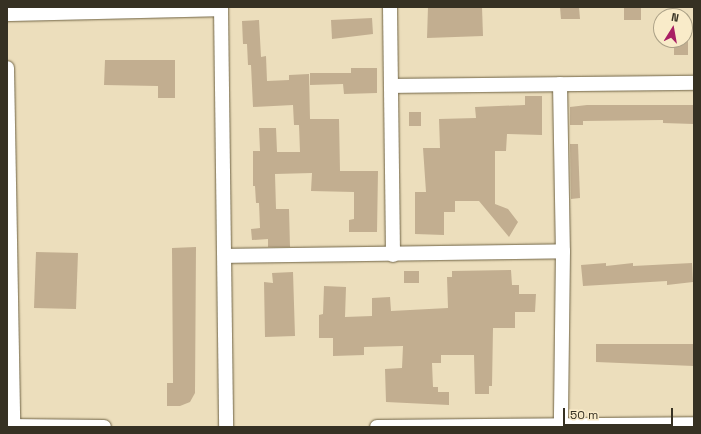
<!DOCTYPE html>
<style>
body{margin:0}
#map{position:relative;width:701px;height:434px;overflow:hidden;background:#ecdebc;font-family:"Space Grotesk",sans-serif}
div>[style]{position:absolute}
.building>*{inset:0;background:#c2ae90}
.roads{filter:drop-shadow(0 0 1px #6f6344) drop-shadow(0 0 1px #6f6344)}
.minor>*{height:14px;margin:-7px;padding:0 7px;transform-origin:7px;border-radius:7px;background:#fff}
span{translate:-50% -50%;white-space:nowrap;text-align:center;line-height:1.15;-webkit-text-stroke:3.5px #f9ebc9;paint-order:stroke}
.frame{position:absolute;inset:0;border:8px solid #363123;pointer-events:none}
.north{position:absolute;left:653px;top:8px;width:40px;height:40px;box-sizing:border-box;background:#f9ebc9;border:1px solid #aba187;border-radius:50%;rotate:11deg;font-size:11px;font-weight:700;line-height:16px;text-align:center;color:#363123}
.north::after{content:'';display:block;margin:auto;width:14px;height:18px;background:#a91f64;clip-path:polygon(50% 0,100% 100%,50% 72%,0 100%)}
.scale{position:absolute;left:563px;top:408px;width:110px;height:18px;box-sizing:border-box;border:2px solid #363123;border-top:0;padding-left:5px;font-size:12px;line-height:14px;white-space:nowrap;color:#363123;-webkit-text-stroke:3px #f9ebc9;paint-order:stroke}
</style>
<div id="map">
<div class="building">
<div style="clip-path:polygon(428px 7px,482px 7px,483px 36px,427px 38px)"></div>
<div style="clip-path:polygon(560px 7px,579px 7px,580px 19px,561px 19px)"></div>
<div style="clip-path:polygon(624px 7px,641px 7px,641px 20px,624px 20px)"></div>
<div style="clip-path:polygon(372px 18px,373px 34px,332px 39px,331px 20px)"></div>
<div style="clip-path:polygon(259px 20px,261px 57px,266px 56px,267px 81px,289px 80px,289px 75px,309px 74px,310px 119px,339px 119px,340px 171px,378px 171px,377px 232px,349px 232px,349px 220px,354px 219px,354px 192px,311px 191px,312px 173px,275px 174px,276px 209px,289px 209px,290px 247px,268px 247px,268px 239px,252px 240px,251px 229px,260px 228px,259px 203px,256px 203px,255px 186px,253px 186px,253px 151px,260px 151px,259px 128px,276px 128px,277px 152px,300px 152px,299px 125px,294px 125px,293px 105px,253px 107px,251px 65px,248px 65px,247px 44px,243px 44px,242px 21px)"></div>
<div style="clip-path:polygon(674px 40px,688px 40px,688px 55px,674px 55px)"></div>
<div style="clip-path:polygon(105px 60px,175px 60px,175px 98px,158px 98px,158px 86px,104px 85px)"></div>
<div style="clip-path:polygon(351px 68px,377px 68px,377px 93px,344px 94px,343px 84px,310px 85px,310px 73px,351px 73px)"></div>
<div style="clip-path:polygon(525px 96px,542px 96px,542px 135px,507px 134px,506px 151px,495px 151px,495px 204px,508px 209px,518px 222px,509px 237px,479px 201px,455px 201px,455px 212px,444px 212px,444px 235px,415px 234px,415px 192px,426px 192px,423px 148px,440px 148px,439px 119px,476px 118px,475px 107px,525px 105px)"></div>
<div style="clip-path:polygon(587px 105px,694px 105px,694px 124px,663px 123px,663px 120px,583px 121px,583px 125px,570px 125px,570px 107px)"></div>
<div style="clip-path:polygon(409px 112px,421px 112px,421px 126px,409px 126px)"></div>
<div style="clip-path:polygon(570px 144px,578px 144px,580px 198px,571px 199px)"></div>
<div style="clip-path:polygon(196px 247px,195px 393px,190px 402px,180px 406px,167px 406px,167px 383px,173px 383px,172px 248px)"></div>
<div style="clip-path:polygon(36px 252px,78px 253px,76px 309px,34px 308px)"></div>
<div style="clip-path:polygon(606px 263px,606px 266px,633px 263px,633px 266px,692px 263px,693px 282px,667px 285px,667px 281px,583px 286px,581px 265px)"></div>
<div style="clip-path:polygon(511px 270px,512px 285px,519px 285px,519px 294px,536px 294px,535px 312px,515px 312px,515px 328px,493px 328px,492px 386px,489px 386px,489px 394px,475px 394px,474px 355px,441px 355px,441px 363px,432px 363px,433px 387px,438px 387px,438px 392px,449px 392px,449px 405px,386px 402px,385px 369px,402px 368px,403px 346px,364px 347px,364px 355px,333px 356px,333px 338px,319px 338px,319px 315px,323px 314px,324px 286px,346px 287px,345px 317px,372px 316px,372px 298px,390px 297px,391px 311px,448px 308px,447px 277px,452px 277px,452px 271px)"></div>
<div style="clip-path:polygon(404px 271px,419px 271px,419px 283px,404px 283px)"></div>
<div style="clip-path:polygon(293px 272px,295px 336px,265px 337px,264px 282px,273px 283px,272px 273px)"></div>
<div style="clip-path:polygon(596px 344px,694px 344px,694px 366px,596px 362px)"></div>
</div>
<div class="roads">
<div class="minor">
<div style="left:221px;top:7px;width:420px;rotate:89.3deg"></div>
<div style="left:390px;top:7px;width:248px;rotate:89.3deg"></div>
<div style="left:7px;top:14px;width:214px;rotate:-1.3deg"></div>
<div style="left:7px;top:68px;width:357px;rotate:89deg"></div>
<div style="left:560px;top:84px;width:167px;rotate:89deg"></div>
<div style="left:563px;top:251px;width:174px;rotate:90.7deg"></div>
<div style="left:392px;top:86px;width:302px;rotate:-0.6deg"></div>
<div style="left:225px;top:256px;width:338px;rotate:-0.8deg"></div>
<div style="left:7px;top:426px;width:97px;rotate:0.6deg"></div>
<div style="left:377px;top:427px;width:317px;rotate:-0.5deg"></div>
</div>
</div>
<div class="frame"></div>
<div class="north">N</div>
<div class="scale">50 m</div>
</div>
